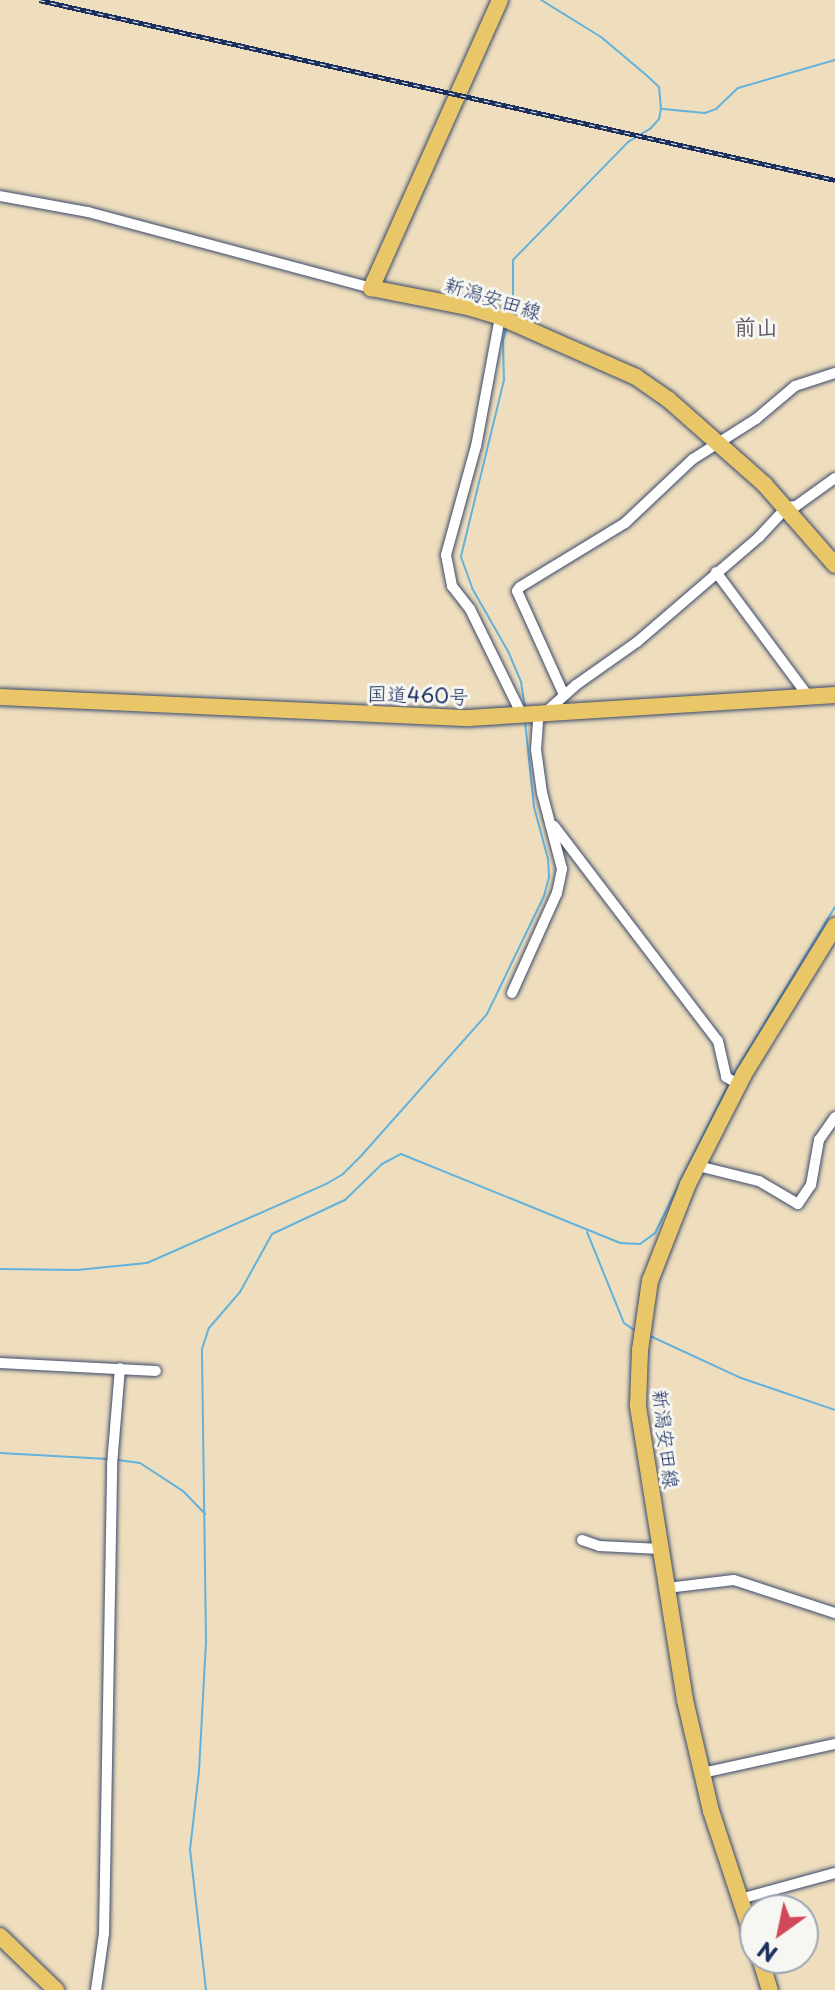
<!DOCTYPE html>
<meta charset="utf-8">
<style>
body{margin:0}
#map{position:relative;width:835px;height:1990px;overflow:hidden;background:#eedebd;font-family:"Playpen Sans","Klee One",sans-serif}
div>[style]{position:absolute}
.stream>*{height:2px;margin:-1px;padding:0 1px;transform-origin:1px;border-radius:1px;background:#62b2dc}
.roads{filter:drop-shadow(0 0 2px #3b496c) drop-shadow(0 0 2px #3b496c)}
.minor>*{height:10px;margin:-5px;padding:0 5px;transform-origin:5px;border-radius:5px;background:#fff}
.primary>*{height:16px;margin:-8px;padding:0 8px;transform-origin:8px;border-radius:8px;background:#e9c769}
.trunk>*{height:16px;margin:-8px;padding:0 8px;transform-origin:8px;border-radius:8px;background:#e9c769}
.rail>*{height:5px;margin-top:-2.5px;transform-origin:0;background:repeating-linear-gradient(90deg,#f6f6f2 0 6px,#1b2f5e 0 12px);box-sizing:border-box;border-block:2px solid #1b2f5e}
span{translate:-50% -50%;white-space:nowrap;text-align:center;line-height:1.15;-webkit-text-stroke:6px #f6f6f2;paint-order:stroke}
.street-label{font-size:20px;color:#1b2f5e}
.neighbourhood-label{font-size:22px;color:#5d545f;font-weight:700}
.north{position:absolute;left:739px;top:1894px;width:80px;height:80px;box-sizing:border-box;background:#f6f6f2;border:2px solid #9ea6b7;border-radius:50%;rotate:213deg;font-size:22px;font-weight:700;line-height:32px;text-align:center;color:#1b2f5e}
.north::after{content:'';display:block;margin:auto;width:28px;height:36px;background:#d1495b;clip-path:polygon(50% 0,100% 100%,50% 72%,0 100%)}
</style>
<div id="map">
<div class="stream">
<div style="left:663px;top:109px;width:42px;rotate:5.4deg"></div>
<div style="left:705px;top:113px;width:12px;rotate:-20deg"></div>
<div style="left:716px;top:109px;width:30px;rotate:-44deg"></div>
<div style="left:738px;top:88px;width:101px;rotate:-16.1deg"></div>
<div style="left:513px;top:314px;width:54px;rotate:-90deg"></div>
<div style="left:513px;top:260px;width:165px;rotate:-45.7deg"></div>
<div style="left:628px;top:142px;width:26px;rotate:-31deg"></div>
<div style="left:650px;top:129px;width:13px;rotate:-48deg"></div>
<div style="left:659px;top:119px;width:10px;rotate:-79deg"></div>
<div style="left:661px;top:109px;width:22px;rotate:-95deg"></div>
<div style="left:659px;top:87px;width:19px;rotate:-137deg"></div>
<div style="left:645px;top:74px;width:57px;rotate:-139.9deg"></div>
<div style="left:601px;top:37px;width:70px;rotate:-148.3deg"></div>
<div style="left:507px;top:327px;width:14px;rotate:107deg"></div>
<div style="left:503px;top:340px;width:40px;rotate:88.6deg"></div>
<div style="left:504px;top:380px;width:182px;rotate:103.7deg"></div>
<div style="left:461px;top:557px;width:33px;rotate:70deg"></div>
<div style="left:472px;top:588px;width:73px;rotate:60.3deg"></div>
<div style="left:508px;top:651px;width:34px;rotate:67deg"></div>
<div style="left:521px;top:682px;width:26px;rotate:81deg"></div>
<div style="left:732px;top:1077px;width:199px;rotate:-58.8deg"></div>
<div style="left:587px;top:1232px;width:98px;rotate:67.9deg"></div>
<div style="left:624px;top:1323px;width:12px;rotate:35deg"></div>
<div style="left:0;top:1269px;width:77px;rotate:0.7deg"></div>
<div style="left:77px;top:1270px;width:70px;rotate:-5.7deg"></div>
<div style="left:147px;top:1263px;width:196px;rotate:-23.8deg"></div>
<div style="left:326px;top:1184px;width:20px;rotate:-30deg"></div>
<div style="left:343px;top:1174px;width:25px;rotate:-45deg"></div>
<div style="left:361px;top:1156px;width:190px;rotate:-48.4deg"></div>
<div style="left:487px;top:1014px;width:131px;rotate:-64.2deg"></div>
<div style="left:544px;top:896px;width:20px;rotate:-75deg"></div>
<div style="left:549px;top:877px;width:18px;rotate:-93deg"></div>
<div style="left:548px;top:859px;width:54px;rotate:-105.1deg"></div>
<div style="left:534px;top:807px;width:85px;rotate:-96deg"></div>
<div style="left:648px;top:1335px;width:102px;rotate:24.8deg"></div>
<div style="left:741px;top:1378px;width:99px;rotate:18.8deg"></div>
<div style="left:0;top:1453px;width:108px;rotate:3.2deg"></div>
<div style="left:118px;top:1460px;width:22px;rotate:8deg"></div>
<div style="left:140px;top:1463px;width:51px;rotate:33.1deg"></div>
<div style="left:183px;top:1491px;width:32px;rotate:46deg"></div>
<div style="left:206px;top:1990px;width:141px;rotate:-96.5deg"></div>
<div style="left:190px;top:1850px;width:80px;rotate:-83.5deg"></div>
<div style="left:199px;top:1771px;width:131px;rotate:-86.9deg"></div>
<div style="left:206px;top:1640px;width:291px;rotate:-90.8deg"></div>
<div style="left:202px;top:1349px;width:22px;rotate:-72deg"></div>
<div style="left:209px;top:1328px;width:48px;rotate:-49.3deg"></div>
<div style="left:240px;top:1292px;width:66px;rotate:-61.1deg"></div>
<div style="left:272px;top:1234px;width:81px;rotate:-25deg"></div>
<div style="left:345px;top:1200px;width:52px;rotate:-44.2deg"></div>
<div style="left:382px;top:1164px;width:21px;rotate:-28deg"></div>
<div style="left:401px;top:1154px;width:236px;rotate:22.1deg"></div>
<div style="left:620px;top:1243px;width:20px;rotate:3deg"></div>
<div style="left:640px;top:1244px;width:19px;rotate:-36deg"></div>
<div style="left:655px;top:1233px;width:167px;rotate:-63.7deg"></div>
</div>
<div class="roads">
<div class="minor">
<div style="left:0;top:196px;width:89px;rotate:10.3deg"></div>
<div style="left:88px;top:212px;width:293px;rotate:15deg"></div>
<div style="left:500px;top:317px;width:131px;rotate:100.5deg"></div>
<div style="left:476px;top:446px;width:113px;rotate:105.4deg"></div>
<div style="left:446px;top:555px;width:32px;rotate:79deg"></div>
<div style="left:452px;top:586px;width:29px;rotate:52deg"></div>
<div style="left:470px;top:609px;width:116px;rotate:63.9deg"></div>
<div style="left:716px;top:572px;width:156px;rotate:53.4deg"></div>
<div style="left:564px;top:695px;width:114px;rotate:-114.3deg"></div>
<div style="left:517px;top:591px;width:5px;rotate:-53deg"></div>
<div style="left:520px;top:587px;width:123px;rotate:-31.4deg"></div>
<div style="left:625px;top:523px;width:93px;rotate:-43.3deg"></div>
<div style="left:693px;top:459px;width:75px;rotate:-32.4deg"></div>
<div style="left:756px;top:419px;width:51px;rotate:-40.2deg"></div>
<div style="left:795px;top:386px;width:42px;rotate:-18deg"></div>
<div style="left:554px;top:826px;width:270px;rotate:52.7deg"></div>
<div style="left:718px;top:1041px;width:37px;rotate:77deg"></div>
<div style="left:726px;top:1077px;width:14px;rotate:30deg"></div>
<div style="left:512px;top:993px;width:110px;rotate:-65.8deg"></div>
<div style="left:557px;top:893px;width:25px;rotate:-78deg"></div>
<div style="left:562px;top:869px;width:79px;rotate:-104.7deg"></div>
<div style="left:542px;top:793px;width:43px;rotate:-97.9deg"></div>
<div style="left:536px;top:750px;width:31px;rotate:-86deg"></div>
<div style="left:538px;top:719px;width:51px;rotate:-41.8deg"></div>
<div style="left:576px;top:685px;width:75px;rotate:-35.2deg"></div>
<div style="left:637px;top:642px;width:161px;rotate:-40.7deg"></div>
<div style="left:759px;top:537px;width:41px;rotate:-47deg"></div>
<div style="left:787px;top:507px;width:9px;rotate:-6deg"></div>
<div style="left:796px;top:506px;width:48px;rotate:-35.7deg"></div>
<div style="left:698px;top:1166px;width:63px;rotate:13.8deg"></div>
<div style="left:759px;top:1181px;width:45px;rotate:30.5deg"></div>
<div style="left:798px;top:1204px;width:23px;rotate:-56deg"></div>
<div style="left:811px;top:1185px;width:46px;rotate:-79.9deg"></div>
<div style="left:819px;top:1140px;width:28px;rotate:-55deg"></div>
<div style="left:0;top:1363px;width:156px;rotate:2.9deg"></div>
<div style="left:582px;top:1540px;width:18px;rotate:19deg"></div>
<div style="left:599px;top:1546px;width:62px;rotate:2.8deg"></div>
<div style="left:667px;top:1588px;width:67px;rotate:-6.8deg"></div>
<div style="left:734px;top:1580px;width:106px;rotate:18.1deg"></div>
<div style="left:702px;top:1773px;width:136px;rotate:-12.3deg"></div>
<div style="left:740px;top:1899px;width:98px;rotate:-15.3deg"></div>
<div style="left:96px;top:1990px;width:57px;rotate:-81.9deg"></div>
<div style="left:104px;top:1934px;width:469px;rotate:-89deg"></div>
<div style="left:112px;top:1465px;width:97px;rotate:-85.3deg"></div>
</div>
<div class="primary">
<div style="left:500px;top:0;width:316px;rotate:114.1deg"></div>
<div style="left:371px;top:288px;width:99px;rotate:11.1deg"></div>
<div style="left:468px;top:307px;width:34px;rotate:17deg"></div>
<div style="left:500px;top:317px;width:149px;rotate:23.8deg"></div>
<div style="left:636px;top:377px;width:40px;rotate:34.9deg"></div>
<div style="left:669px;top:400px;width:128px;rotate:41.5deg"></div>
<div style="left:765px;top:485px;width:106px;rotate:48.8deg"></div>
<div style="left:755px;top:1944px;width:140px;rotate:-108.3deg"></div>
<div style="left:711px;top:1811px;width:114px;rotate:-103.2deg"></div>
<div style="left:685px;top:1700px;width:299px;rotate:-99.1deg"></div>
<div style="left:638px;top:1405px;width:55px;rotate:-87.9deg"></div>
<div style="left:640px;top:1350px;width:70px;rotate:-81.8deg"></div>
<div style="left:650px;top:1281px;width:104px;rotate:-68.6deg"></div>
<div style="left:688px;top:1184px;width:123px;rotate:-63deg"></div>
<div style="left:744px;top:1074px;width:174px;rotate:-58.4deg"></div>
<div style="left:760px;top:1958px;width:34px;rotate:73deg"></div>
</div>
<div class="trunk">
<div style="left:0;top:697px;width:469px;rotate:2.6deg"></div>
<div style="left:469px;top:718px;width:367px;rotate:-3.6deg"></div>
<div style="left:0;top:1936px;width:78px;rotate:44deg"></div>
</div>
</div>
<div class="rail">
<div style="left:39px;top:0;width:816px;rotate:12.74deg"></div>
</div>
<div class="street-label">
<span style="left:493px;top:298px;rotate:17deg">新潟安田線</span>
<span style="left:418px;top:695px;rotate:2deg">国道460号</span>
<span style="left:666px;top:1439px;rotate:83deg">新潟安田線</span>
</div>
<div class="neighbourhood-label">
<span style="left:756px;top:326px">前山</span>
</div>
<div class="north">N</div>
</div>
